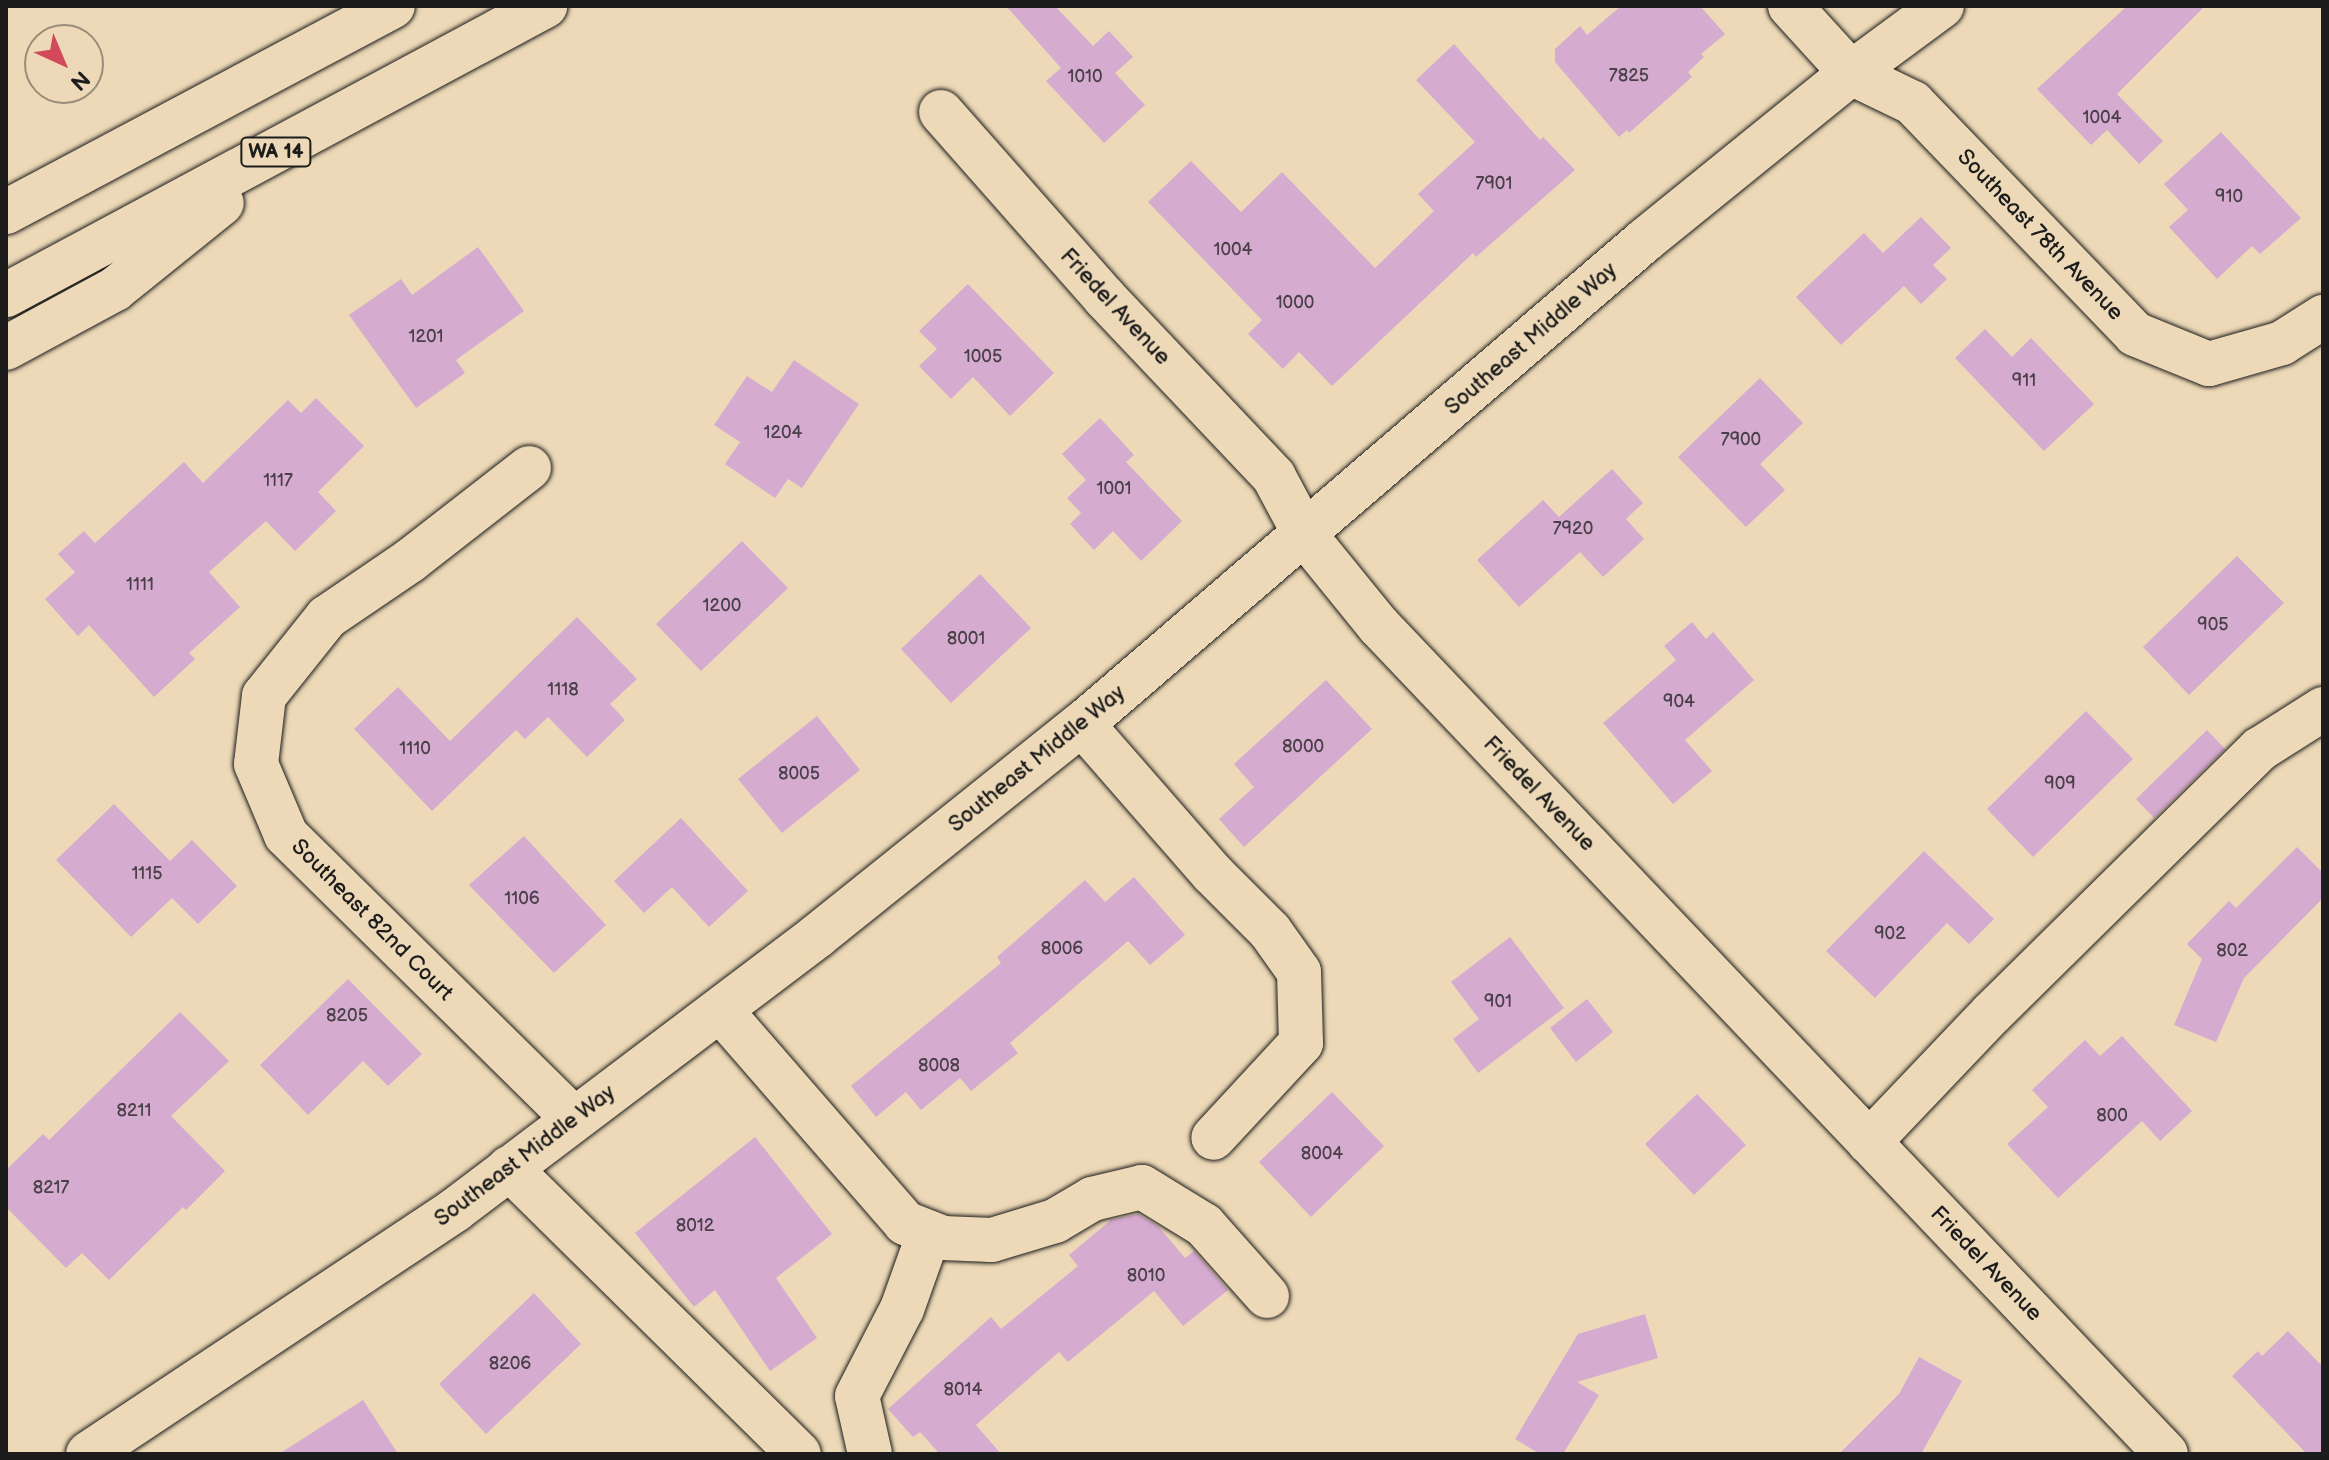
<!DOCTYPE html>
<style>
body{margin:0}
#map{position:relative;width:2329px;height:1460px;overflow:hidden;background:#edd9b7;font-family:"Balsamiq Sans",sans-serif}
div>[style]{position:absolute}
.building>*{inset:0;background:#d5abd0}
.roads{filter:drop-shadow(0 0 2px #1c1c1c) drop-shadow(0 0 2px #1c1c1c)}
.minor>*{height:44px;margin:-22px;padding:0 22px;transform-origin:22px;border-radius:22px;background:#edd9b7}
.highway>*{height:44px;margin:-22px;padding:0 22px;transform-origin:22px;border-radius:22px;background:#edd9b7}
span{translate:-50% -50%;white-space:nowrap;text-align:center;line-height:1.15;-webkit-text-stroke:6px #edd9b7;paint-order:stroke}
.number-label{font-size:18px;color:#4a4049}
.number-label span{-webkit-text-stroke-width:0}
.shield-label span{padding:2px 6px;background:#edd9b7;border:2px solid;border-radius:6px;-webkit-text-stroke-width:0}
.shield-label{font-size:20px;color:#1c1c1c;font-weight:700}
.street-label{font-size:22px;color:#1c1c1c}
.frame{position:absolute;inset:0;border:8px solid #1c1c1c;pointer-events:none}
.north{position:absolute;left:24px;top:24px;width:80px;height:80px;box-sizing:border-box;background:#edd9b7;border:2px solid #998d79;border-radius:50%;rotate:136deg;font-size:22px;font-weight:700;line-height:32px;text-align:center;color:#1c1c1c}
.north::after{content:'';display:block;margin:auto;width:28px;height:36px;background:#d1495b;clip-path:polygon(50% 0,100% 100%,50% 72%,0 100%)}
</style>
<div id="map">
<div class="building">
<div style="clip-path:polygon(1006px 6px,1055px 6px,1093px 46px,1109px 31px,1133px 57px,1115px 73px,1145px 105px,1104px 143px,1046px 81px,1061px 68px)"></div>
<div style="clip-path:polygon(1621px 6px,1700px 6px,1725px 34px,1701px 54px,1704px 57px,1688px 72px,1692px 77px,1629px 133px,1627px 130px,1619px 137px,1555px 62px,1555px 49px,1580px 26px,1587px 35px)"></div>
<div style="clip-path:polygon(2127px 6px,2205px 6px,2117px 94px,2163px 141px,2139px 164px,2107px 130px,2091px 145px,2037px 89px)"></div>
<div style="clip-path:polygon(1454px 44px,1540px 140px,1543px 137px,1575px 170px,1476px 257px,1473px 253px,1332px 386px,1299px 352px,1283px 369px,1248px 334px,1262px 320px,1148px 202px,1191px 161px,1241px 212px,1282px 172px,1375px 268px,1434px 211px,1418px 194px,1475px 142px,1416px 80px)"></div>
<div style="clip-path:polygon(2221px 132px,2301px 218px,2260px 254px,2252px 246px,2217px 279px,2169px 227px,2188px 210px,2164px 184px)"></div>
<div style="clip-path:polygon(1921px 217px,1951px 248px,1933px 265px,1947px 279px,1921px 304px,1904px 286px,1841px 345px,1796px 297px,1864px 233px,1883px 253px)"></div>
<div style="clip-path:polygon(478px 247px,524px 311px,456px 360px,465px 373px,416px 408px,349px 315px,401px 279px,412px 295px)"></div>
<div style="clip-path:polygon(968px 284px,1054px 373px,1010px 416px,973px 377px,951px 399px,919px 366px,937px 349px,919px 331px)"></div>
<div style="clip-path:polygon(1985px 329px,2012px 357px,2031px 338px,2094px 404px,2044px 451px,1955px 358px)"></div>
<div style="clip-path:polygon(794px 360px,859px 404px,802px 488px,788px 479px,775px 498px,725px 464px,740px 442px,714px 425px,747px 376px,772px 392px)"></div>
<div style="clip-path:polygon(1760px 378px,1803px 423px,1760px 464px,1785px 490px,1746px 527px,1678px 457px)"></div>
<div style="clip-path:polygon(316px 398px,364px 446px,318px 492px,336px 511px,295px 551px,266px 521px,209px 572px,240px 607px,189px 653px,195px 659px,154px 697px,89px 625px,78px 636px,45px 599px,75px 572px,58px 554px,84px 531px,95px 543px,184px 462px,203px 483px,288px 400px,301px 413px)"></div>
<div style="clip-path:polygon(1100px 418px,1134px 455px,1126px 462px,1182px 521px,1141px 561px,1113px 531px,1094px 550px,1070px 524px,1081px 513px,1067px 498px,1086px 480px,1062px 454px)"></div>
<div style="clip-path:polygon(1612px 469px,1643px 503px,1626px 519px,1644px 539px,1603px 577px,1580px 552px,1519px 607px,1477px 560px,1543px 500px,1559px 517px)"></div>
<div style="clip-path:polygon(742px 541px,788px 588px,701px 671px,656px 624px)"></div>
<div style="clip-path:polygon(2237px 556px,2284px 603px,2189px 695px,2143px 647px)"></div>
<div style="clip-path:polygon(980px 574px,1031px 628px,951px 703px,901px 649px)"></div>
<div style="clip-path:polygon(577px 617px,637px 679px,610px 704px,625px 720px,587px 757px,548px 717px,525px 739px,516px 730px,432px 811px,354px 729px,398px 687px,450px 741px)"></div>
<div style="clip-path:polygon(1692px 622px,1706px 639px,1713px 632px,1754px 680px,1685px 740px,1712px 771px,1673px 804px,1603px 723px,1676px 660px,1664px 646px)"></div>
<div style="clip-path:polygon(1326px 680px,1372px 729px,1244px 847px,1219px 819px,1254px 787px,1234px 764px)"></div>
<div style="clip-path:polygon(2086px 711px,2133px 759px,2033px 857px,1987px 809px)"></div>
<div style="clip-path:polygon(817px 716px,860px 770px,782px 833px,738px 779px)"></div>
<div style="clip-path:polygon(2207px 730px,2225px 749px,2154px 818px,2136px 799px)"></div>
<div style="clip-path:polygon(114px 804px,170px 861px,192px 840px,237px 886px,198px 924px,172px 898px,131px 937px,56px 860px)"></div>
<div style="clip-path:polygon(681px 818px,748px 891px,709px 927px,672px 887px,644px 913px,614px 881px)"></div>
<div style="clip-path:polygon(524px 836px,606px 925px,554px 973px,469px 885px)"></div>
<div style="clip-path:polygon(2297px 847px,2323px 873px,2323px 898px,2244px 978px,2216px 1042px,2174px 1025px,2202px 959px,2187px 944px,2229px 901px,2236px 908px)"></div>
<div style="clip-path:polygon(1924px 851px,1994px 919px,1969px 944px,1947px 923px,1875px 998px,1826px 951px)"></div>
<div style="clip-path:polygon(1134px 877px,1185px 935px,1150px 965px,1128px 941px,1010px 1043px,1018px 1053px,971px 1091px,960px 1078px,921px 1110px,906px 1092px,876px 1117px,851px 1086px,1001px 963px,997px 957px,1085px 880px,1105px 902px)"></div>
<div style="clip-path:polygon(1510px 937px,1564px 1008px,1478px 1073px,1453px 1039px,1479px 1019px,1451px 982px)"></div>
<div style="clip-path:polygon(348px 979px,422px 1054px,388px 1086px,363px 1061px,308px 1115px,260px 1065px)"></div>
<div style="clip-path:polygon(1587px 999px,1613px 1032px,1576px 1062px,1550px 1028px)"></div>
<div style="clip-path:polygon(180px 1012px,229px 1061px,171px 1116px,225px 1171px,186px 1210px,183px 1207px,109px 1280px,82px 1253px,66px 1268px,6px 1207px,6px 1170px,43px 1134px,49px 1140px)"></div>
<div style="clip-path:polygon(2122px 1036px,2192px 1111px,2160px 1141px,2142px 1121px,2058px 1198px,2007px 1144px,2048px 1107px,2032px 1090px,2085px 1040px,2100px 1056px)"></div>
<div style="clip-path:polygon(1332px 1092px,1384px 1146px,1311px 1217px,1259px 1162px)"></div>
<div style="clip-path:polygon(1697px 1094px,1746px 1145px,1694px 1195px,1645px 1144px)"></div>
<div style="clip-path:polygon(755px 1137px,832px 1234px,776px 1278px,817px 1338px,770px 1371px,715px 1290px,694px 1307px,635px 1233px)"></div>
<div style="clip-path:polygon(1138px 1214px,1158px 1226px,1185px 1258px,1194px 1251px,1228px 1290px,1183px 1326px,1154px 1291px,1068px 1362px,1059px 1352px,976px 1425px,1001px 1454px,940px 1454px,920px 1432px,913px 1437px,888px 1409px,991px 1317px,1001px 1329px,1078px 1266px,1069px 1255px,1111px 1220px)"></div>
<div style="clip-path:polygon(534px 1293px,581px 1344px,486px 1434px,439px 1384px)"></div>
<div style="clip-path:polygon(1645px 1314px,1658px 1358px,1577px 1382px,1599px 1395px,1563px 1454px,1540px 1454px,1515px 1439px,1578px 1334px)"></div>
<div style="clip-path:polygon(2288px 1331px,2323px 1367px,2323px 1454px,2307px 1454px,2232px 1376px,2258px 1351px,2262px 1356px)"></div>
<div style="clip-path:polygon(1919px 1357px,1962px 1381px,1921px 1454px,1839px 1454px,1899px 1394px)"></div>
<div style="clip-path:polygon(363px 1400px,398px 1454px,279px 1454px)"></div>
</div>
<div class="roads">
<div class="minor">
<div style="left:1790px;top:6px;width:91px;rotate:47.7deg"></div>
<div style="left:1851px;top:73px;width:69px;rotate:25.8deg"></div>
<div style="left:1913px;top:103px;width:320px;rotate:46.1deg"></div>
<div style="left:2135px;top:334px;width:80px;rotate:22.1deg"></div>
<div style="left:2209px;top:364px;width:76px;rotate:-16deg"></div>
<div style="left:2282px;top:343px;width:49px;rotate:-32.4deg"></div>
<div style="left:941px;top:112px;width:248px;rotate:48.6deg"></div>
<div style="left:1105px;top:298px;width:246px;rotate:46.6deg"></div>
<div style="left:1274px;top:477px;width:66px;rotate:61.9deg"></div>
<div style="left:1305px;top:535px;width:117px;rotate:50.9deg"></div>
<div style="left:1379px;top:626px;width:1142px;rotate:46.45deg"></div>
<div style="left:529px;top:468px;width:150px;rotate:142.1deg"></div>
<div style="left:411px;top:560px;width:102px;rotate:145.8deg"></div>
<div style="left:327px;top:617px;width:101px;rotate:128.6deg"></div>
<div style="left:264px;top:696px;width:68px;rotate:96.7deg"></div>
<div style="left:256px;top:764px;width:77px;rotate:67.1deg"></div>
<div style="left:286px;top:835px;width:404px;rotate:44.6deg"></div>
<div style="left:1082px;top:724px;width:198px;rotate:48.9deg"></div>
<div style="left:1212px;top:873px;width:82px;rotate:45deg"></div>
<div style="left:1270px;top:931px;width:50px;rotate:54.7deg"></div>
<div style="left:1299px;top:972px;width:71px;rotate:88.4deg"></div>
<div style="left:1301px;top:1043px;width:129px;rotate:132.8deg"></div>
<div style="left:721px;top:1011px;width:281px;rotate:49deg"></div>
<div style="left:905px;top:1223px;width:41px;rotate:21.5deg"></div>
<div style="left:943px;top:1238px;width:49px;rotate:2.3deg"></div>
<div style="left:992px;top:1240px;width:66px;rotate:-16.8deg"></div>
<div style="left:1055px;top:1221px;width:43px;rotate:-30.7deg"></div>
<div style="left:1092px;top:1199px;width:51px;rotate:-13.5deg"></div>
<div style="left:1142px;top:1187px;width:73px;rotate:31.5deg"></div>
<div style="left:1204px;top:1225px;width:95px;rotate:48.4deg"></div>
<div style="left:1869px;top:1142px;width:178px;rotate:-46.4deg"></div>
<div style="left:1992px;top:1013px;width:376px;rotate:-44.6deg"></div>
<div style="left:2260px;top:749px;width:75px;rotate:-32.4deg"></div>
<div style="left:509px;top:1168px;width:407px;rotate:44.6deg"></div>
<div style="left:88px;top:1454px;width:441px;rotate:-33.6deg"></div>
<div style="left:455px;top:1210px;width:454px;rotate:-37.1deg"></div>
<div style="left:817px;top:936px;width:339px;rotate:-38.7deg"></div>
<div style="left:1082px;top:724px;width:742px;rotate:-40.68deg"></div>
<div style="left:1645px;top:240px;width:265px;rotate:-39deg"></div>
<div style="left:1851px;top:73px;width:113px;rotate:-36.4deg"></div>
<div style="left:870px;top:1454px;width:59px;rotate:-102.6deg"></div>
<div style="left:857px;top:1396px;width:98px;rotate:-62.7deg"></div>
<div style="left:902px;top:1309px;width:81px;rotate:-70.4deg"></div>
</div>
<div class="highway">
<div style="left:6px;top:212px;width:438px;rotate:-28deg"></div>
<div style="left:6px;top:295px;width:612px;rotate:-28.2deg"></div>
<div style="left:6px;top:348px;width:124px;rotate:-28.4deg"></div>
<div style="left:115px;top:289px;width:137px;rotate:-38.8deg"></div>
</div>
</div>
<div class="number-label">
<span style="left:1629px;top:76px">7825</span>
<span style="left:1085px;top:77px">1010</span>
<span style="left:2102px;top:118px">1004</span>
<span style="left:1494px;top:184px">7901</span>
<span style="left:2229px;top:197px">910</span>
<span style="left:1233px;top:250px">1004</span>
<span style="left:1295px;top:303px">1000</span>
<span style="left:426px;top:337px">1201</span>
<span style="left:983px;top:357px">1005</span>
<span style="left:2024px;top:381px">911</span>
<span style="left:783px;top:433px">1204</span>
<span style="left:1741px;top:440px">7900</span>
<span style="left:278px;top:481px">1117</span>
<span style="left:1114px;top:489px">1001</span>
<span style="left:1573px;top:529px">7920</span>
<span style="left:140px;top:585px">1111</span>
<span style="left:722px;top:606px">1200</span>
<span style="left:2213px;top:625px">905</span>
<span style="left:966px;top:639px">8001</span>
<span style="left:563px;top:690px">1118</span>
<span style="left:1679px;top:702px">904</span>
<span style="left:1303px;top:747px">8000</span>
<span style="left:415px;top:749px">1110</span>
<span style="left:799px;top:774px">8005</span>
<span style="left:2060px;top:784px">909</span>
<span style="left:147px;top:874px">1115</span>
<span style="left:522px;top:899px">1106</span>
<span style="left:1890px;top:934px">902</span>
<span style="left:1062px;top:949px">8006</span>
<span style="left:2232px;top:951px">802</span>
<span style="left:1498px;top:1002px">901</span>
<span style="left:347px;top:1016px">8205</span>
<span style="left:939px;top:1066px">8008</span>
<span style="left:134px;top:1111px">8211</span>
<span style="left:2112px;top:1116px">800</span>
<span style="left:1322px;top:1154px">8004</span>
<span style="left:51px;top:1188px">8217</span>
<span style="left:695px;top:1226px">8012</span>
<span style="left:1146px;top:1276px">8010</span>
<span style="left:510px;top:1364px">8206</span>
<span style="left:963px;top:1390px">8014</span>
</div>
<div class="shield-label">
<span style="left:276px;top:152px">WA 14</span>
</div>
<div class="street-label">
<span style="left:2040px;top:235px;rotate:46deg">Southeast 78th Avenue</span>
<span style="left:1115px;top:307px;rotate:47deg">Friedel Avenue</span>
<span style="left:1531px;top:339px;rotate:-41deg">Southeast Middle Way</span>
<span style="left:1037px;top:759px;rotate:-39deg">Southeast Middle Way</span>
<span style="left:1539px;top:794px;rotate:46deg">Friedel Avenue</span>
<span style="left:372px;top:920px;rotate:45deg">Southeast 82nd Court</span>
<span style="left:525px;top:1156px;rotate:-37deg">Southeast Middle Way</span>
<span style="left:1986px;top:1264px;rotate:46deg">Friedel Avenue</span>
</div>
<div class="frame"></div>
<div class="north">N</div>
</div>
